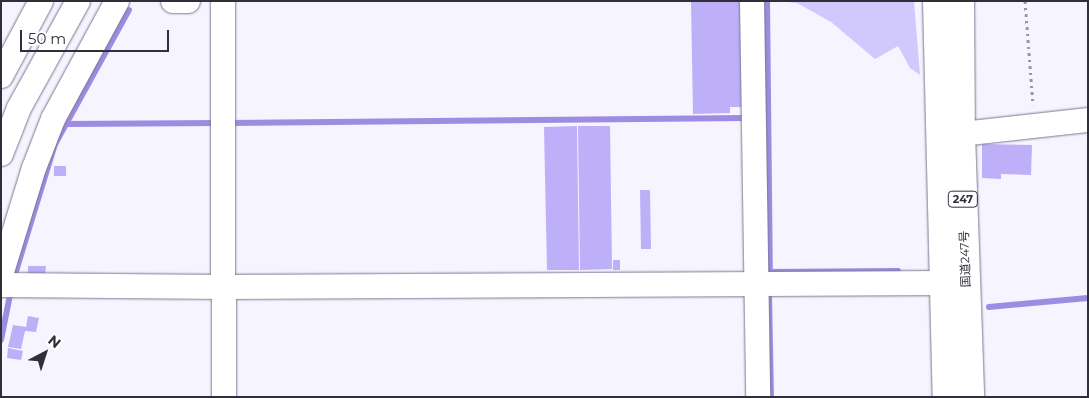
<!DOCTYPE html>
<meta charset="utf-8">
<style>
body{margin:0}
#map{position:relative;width:1089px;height:398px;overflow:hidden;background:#f5f4ff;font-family:Montserrat,"Noto Sans JP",sans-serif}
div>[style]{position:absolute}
.green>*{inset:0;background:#d1c9fd}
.stream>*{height:6px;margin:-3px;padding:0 3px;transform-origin:3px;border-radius:3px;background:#9e8ce3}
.building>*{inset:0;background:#bdb0f8}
.path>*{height:3px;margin-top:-1.5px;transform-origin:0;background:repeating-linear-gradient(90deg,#9897a1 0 2.5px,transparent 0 6.5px)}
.roads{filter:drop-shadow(0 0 1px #7b778f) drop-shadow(0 0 1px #7b778f)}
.minor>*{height:24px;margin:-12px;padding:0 12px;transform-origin:12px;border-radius:12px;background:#fff}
.trunk>*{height:28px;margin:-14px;padding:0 14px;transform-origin:14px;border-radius:14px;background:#fff}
span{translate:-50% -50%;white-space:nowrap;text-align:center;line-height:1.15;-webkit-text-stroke:4px #fff;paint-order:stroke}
.shield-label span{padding:1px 4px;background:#fff;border:1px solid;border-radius:4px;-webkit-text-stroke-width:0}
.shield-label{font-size:11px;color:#302f39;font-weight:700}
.street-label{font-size:12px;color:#302f39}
.frame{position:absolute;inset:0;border:2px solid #302f39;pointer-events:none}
.north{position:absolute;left:20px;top:328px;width:50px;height:50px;-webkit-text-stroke:4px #fff;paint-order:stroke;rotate:40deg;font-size:14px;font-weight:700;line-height:20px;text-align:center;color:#302f39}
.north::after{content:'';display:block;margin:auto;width:18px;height:22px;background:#302f39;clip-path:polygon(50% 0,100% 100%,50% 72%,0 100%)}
.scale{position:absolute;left:20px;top:30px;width:149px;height:22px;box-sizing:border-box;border:2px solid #302f39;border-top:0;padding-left:6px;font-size:15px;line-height:18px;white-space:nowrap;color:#302f39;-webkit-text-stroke:4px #fff;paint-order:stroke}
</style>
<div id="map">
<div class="green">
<div style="clip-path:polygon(778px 1px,914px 1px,920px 75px,910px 68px,898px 46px,875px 59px,831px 22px,797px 3px)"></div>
</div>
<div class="stream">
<div style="left:767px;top:1px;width:271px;rotate:89.4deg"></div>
<div style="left:770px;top:272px;width:128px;rotate:-0.4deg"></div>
<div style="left:228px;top:123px;width:518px;rotate:-0.55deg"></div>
<div style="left:65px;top:124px;width:153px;rotate:-0.4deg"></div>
<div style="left:13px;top:281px;width:143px;rotate:-73deg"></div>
<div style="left:55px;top:144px;width:153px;rotate:-61.1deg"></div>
<div style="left:769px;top:294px;width:103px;rotate:88.9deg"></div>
<div style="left:989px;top:307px;width:99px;rotate:-5.2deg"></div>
<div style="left:1px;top:340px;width:51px;rotate:-78.7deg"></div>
</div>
<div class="building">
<div style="clip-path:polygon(691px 1px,743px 1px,745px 107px,730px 107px,730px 113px,693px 114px)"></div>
<div style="clip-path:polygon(577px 126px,579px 270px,547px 270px,544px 127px)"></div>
<div style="clip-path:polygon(578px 126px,610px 126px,612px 269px,580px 270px)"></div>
<div style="clip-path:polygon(982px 144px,1032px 145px,1031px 175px,1001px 174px,1001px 179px,982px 178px)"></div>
<div style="clip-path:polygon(54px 166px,66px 166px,66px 176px,54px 176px)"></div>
<div style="clip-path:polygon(640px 190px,650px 190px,651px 249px,641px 249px)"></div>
<div style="clip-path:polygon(613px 260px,620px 260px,620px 270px,613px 270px)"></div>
<div style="clip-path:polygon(28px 266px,46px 266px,45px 275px,28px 275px)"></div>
<div style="clip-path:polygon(28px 316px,39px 318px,36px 332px,25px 331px,21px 349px,8px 347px,13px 325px,26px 327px)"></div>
<div style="clip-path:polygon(8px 348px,23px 351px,21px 360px,7px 358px)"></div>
</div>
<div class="path">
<div style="left:1025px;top:1px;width:104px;rotate:85.6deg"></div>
</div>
<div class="roads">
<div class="minor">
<div style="left:173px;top:1px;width:15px"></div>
<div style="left:223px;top:1px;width:396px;rotate:89.9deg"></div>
<div style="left:752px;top:1px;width:396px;rotate:89.1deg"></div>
<div style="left:1px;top:76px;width:85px;rotate:-61.9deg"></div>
<div style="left:961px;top:134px;width:128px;rotate:-6.3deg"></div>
<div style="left:1px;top:154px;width:49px;rotate:-68.6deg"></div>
<div style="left:19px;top:108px;width:122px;rotate:-61.1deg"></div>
<div style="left:1px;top:275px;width:112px;rotate:-72.9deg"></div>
<div style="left:34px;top:168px;width:53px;rotate:-68.8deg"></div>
<div style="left:53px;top:119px;width:134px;rotate:-61.5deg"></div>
<div style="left:1px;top:285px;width:224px;rotate:0.5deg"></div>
<div style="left:225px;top:287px;width:719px;rotate:-0.32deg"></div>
</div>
<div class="trunk">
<div style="left:937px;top:1px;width:396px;rotate:88.6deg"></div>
<div style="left:960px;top:1px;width:133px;rotate:89.6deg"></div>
<div style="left:961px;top:134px;width:263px;rotate:88deg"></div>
</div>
</div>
<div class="shield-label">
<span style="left:963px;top:199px">247</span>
</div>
<div class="street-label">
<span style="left:965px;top:259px;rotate:-92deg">国道247号</span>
</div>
<div class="frame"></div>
<div class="north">N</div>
<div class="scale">50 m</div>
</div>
